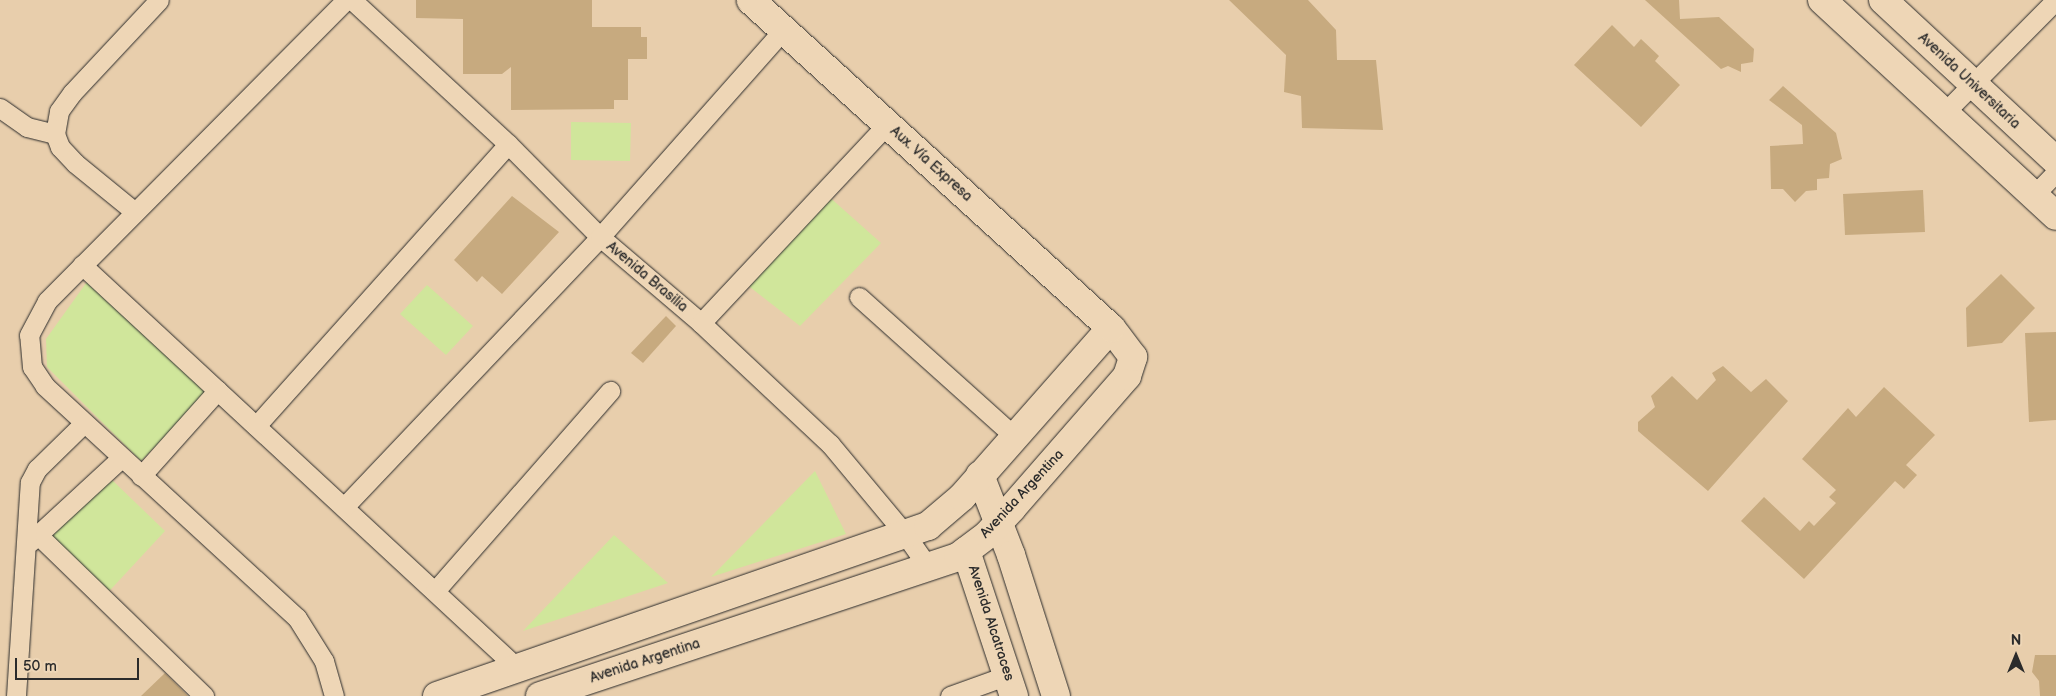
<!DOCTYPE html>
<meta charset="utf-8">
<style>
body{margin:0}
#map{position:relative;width:2056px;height:696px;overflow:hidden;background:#e8ceac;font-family:"Balsamiq Sans",sans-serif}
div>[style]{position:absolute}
.green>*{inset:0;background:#d0e69b}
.building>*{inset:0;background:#c7aa7f}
.roads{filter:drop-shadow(0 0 1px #2b2b2b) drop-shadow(0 0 1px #2b2b2b)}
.street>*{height:19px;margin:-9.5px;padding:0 9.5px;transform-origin:9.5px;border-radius:9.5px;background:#eed6b6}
.secondary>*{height:28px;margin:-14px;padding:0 14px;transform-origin:14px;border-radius:14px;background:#eed6b6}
span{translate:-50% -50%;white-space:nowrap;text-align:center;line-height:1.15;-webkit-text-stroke:4px #eed6b6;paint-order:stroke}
.street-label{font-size:14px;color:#2b2b2b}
.north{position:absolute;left:1991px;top:631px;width:50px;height:50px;-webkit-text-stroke:4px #eed6b6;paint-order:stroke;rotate:0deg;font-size:14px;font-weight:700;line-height:20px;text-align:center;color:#2b2b2b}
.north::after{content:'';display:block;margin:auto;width:18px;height:22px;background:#2b2b2b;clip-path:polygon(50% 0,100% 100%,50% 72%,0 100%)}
.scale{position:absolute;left:15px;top:658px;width:124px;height:22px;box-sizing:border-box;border:2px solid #2b2b2b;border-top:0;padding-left:6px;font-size:15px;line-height:18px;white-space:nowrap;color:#2b2b2b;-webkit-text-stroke:4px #eed6b6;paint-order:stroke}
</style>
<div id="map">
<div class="green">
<div style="clip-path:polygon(571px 122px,631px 123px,630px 161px,571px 160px)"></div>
<div style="clip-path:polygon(826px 194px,881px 243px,800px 326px,742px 281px)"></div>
<div style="clip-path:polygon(89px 279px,209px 392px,141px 461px,47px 367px,46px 339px)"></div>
<div style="clip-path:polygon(427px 285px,473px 326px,446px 355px,400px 314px)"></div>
<div style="clip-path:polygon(815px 471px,846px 534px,711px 577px)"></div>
<div style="clip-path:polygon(111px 479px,165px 531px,100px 601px,43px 544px)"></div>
<div style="clip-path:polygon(614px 535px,668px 583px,523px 631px)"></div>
</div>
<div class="building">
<div style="clip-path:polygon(416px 0,592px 0,592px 27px,641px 27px,641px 37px,647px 37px,647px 59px,628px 59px,628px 100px,614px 100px,614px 109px,511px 110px,511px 67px,502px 74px,463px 74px,463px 19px,416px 18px)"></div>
<div style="clip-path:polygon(1229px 0,1308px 0,1336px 30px,1337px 60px,1376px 60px,1383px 130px,1302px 128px,1301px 96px,1284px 92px,1286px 55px)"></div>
<div style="clip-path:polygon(1645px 0,1679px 0,1680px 19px,1719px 17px,1754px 49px,1753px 62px,1741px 64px,1741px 72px,1728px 66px,1721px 69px)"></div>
<div style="clip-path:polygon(1612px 25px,1634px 47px,1641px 39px,1659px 56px,1655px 61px,1680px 85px,1641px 127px,1574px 65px)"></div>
<div style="clip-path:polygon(1783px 86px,1836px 133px,1842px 159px,1830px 164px,1829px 178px,1817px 179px,1817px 190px,1806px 191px,1795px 202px,1783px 189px,1771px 189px,1770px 146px,1803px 144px,1802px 125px,1769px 100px)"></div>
<div style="clip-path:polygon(1923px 190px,1925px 232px,1845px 235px,1843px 194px)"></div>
<div style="clip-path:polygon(512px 196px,559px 232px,502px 294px,482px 276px,477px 282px,454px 260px)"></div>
<div style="clip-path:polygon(2001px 274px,2035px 308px,2002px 343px,1967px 347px,1966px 308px)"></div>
<div style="clip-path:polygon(666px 316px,676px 326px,643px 363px,631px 353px)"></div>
<div style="clip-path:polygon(2056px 332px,2056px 420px,2029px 422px,2025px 333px)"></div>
<div style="clip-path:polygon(1723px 366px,1751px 392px,1766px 379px,1788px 401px,1708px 491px,1638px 431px,1638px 422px,1655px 407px,1651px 396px,1672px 376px,1697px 400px,1716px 380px,1712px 373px)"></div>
<div style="clip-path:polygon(1884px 387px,1935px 435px,1906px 465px,1917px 475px,1904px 489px,1895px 481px,1804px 579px,1741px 521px,1764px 497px,1800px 531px,1809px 521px,1814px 526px,1836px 503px,1829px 497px,1836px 490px,1802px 459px,1848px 408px,1856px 417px)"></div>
<div style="clip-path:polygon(2035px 655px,2056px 655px,2056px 696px,2040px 696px,2039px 681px,2032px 672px)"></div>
<div style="clip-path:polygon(165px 673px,188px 696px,141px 696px)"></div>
</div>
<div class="roads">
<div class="street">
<div style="left:352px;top:0;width:212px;rotate:42.7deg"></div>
<div style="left:508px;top:144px;width:131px;rotate:45.3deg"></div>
<div style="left:600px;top:237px;width:133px;rotate:40.4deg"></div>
<div style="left:701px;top:323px;width:177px;rotate:43.2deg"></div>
<div style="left:830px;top:444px;width:117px;rotate:50.2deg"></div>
<div style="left:905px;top:534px;width:39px;rotate:55deg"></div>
<div style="left:0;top:108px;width:33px;rotate:35deg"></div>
<div style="left:27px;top:127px;width:29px;rotate:14deg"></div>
<div style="left:1944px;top:113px;width:159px;rotate:-45.3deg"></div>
<div style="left:2034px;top:195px;width:32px;rotate:-46deg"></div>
<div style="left:135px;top:212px;width:77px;rotate:-140.8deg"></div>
<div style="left:75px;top:163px;width:22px;rotate:-133deg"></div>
<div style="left:60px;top:147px;width:14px;rotate:-111deg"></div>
<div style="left:55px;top:134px;width:23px;rotate:-80deg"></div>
<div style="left:59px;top:111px;width:22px;rotate:-54deg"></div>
<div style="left:72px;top:93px;width:127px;rotate:-46.9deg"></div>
<div style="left:82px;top:265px;width:593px;rotate:42.81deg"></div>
<div style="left:859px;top:297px;width:208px;rotate:41.9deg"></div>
<div style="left:701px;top:323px;width:272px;rotate:-46.9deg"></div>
<div style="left:256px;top:426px;width:378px;rotate:-48.2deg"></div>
<div style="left:141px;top:476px;width:115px;rotate:-48.2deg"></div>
<div style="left:344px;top:507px;width:372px;rotate:-46.5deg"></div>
<div style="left:600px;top:237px;width:276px;rotate:-48.5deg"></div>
<div style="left:39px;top:536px;width:230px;rotate:44.1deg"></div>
<div style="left:30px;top:542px;width:124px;rotate:-42.7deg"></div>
<div style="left:435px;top:591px;width:266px;rotate:-48.8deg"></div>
<div style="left:16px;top:696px;width:214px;rotate:-86.3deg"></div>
<div style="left:30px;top:482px;width:15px;rotate:-62deg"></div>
<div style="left:37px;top:469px;width:64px;rotate:-44.4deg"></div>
<div style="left:334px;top:696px;width:36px;rotate:-106deg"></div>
<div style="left:324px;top:661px;width:51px;rotate:-122.1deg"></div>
<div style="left:297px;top:618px;width:343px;rotate:-137.4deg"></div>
<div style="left:45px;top:386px;width:23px;rotate:-124deg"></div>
<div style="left:32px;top:367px;width:32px;rotate:-95deg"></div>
<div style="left:29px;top:335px;width:38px;rotate:-62deg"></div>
<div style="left:47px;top:301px;width:424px;rotate:-45.2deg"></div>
<div style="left:950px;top:696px;width:62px;rotate:-19.9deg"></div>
</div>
<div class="secondary">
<div style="left:1822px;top:0;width:318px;rotate:42.7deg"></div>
<div style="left:1883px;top:0;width:236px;rotate:42.9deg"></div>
<div style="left:980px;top:475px;width:86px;rotate:68.8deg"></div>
<div style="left:1011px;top:555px;width:148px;rotate:72.3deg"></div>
<div style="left:966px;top:551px;width:153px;rotate:71.7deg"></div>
<div style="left:437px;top:696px;width:520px;rotate:-19.1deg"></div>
<div style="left:928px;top:526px;width:45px;rotate:-40.5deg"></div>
<div style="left:962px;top:497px;width:225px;rotate:-48.6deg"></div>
<div style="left:540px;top:696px;width:441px;rotate:-18.4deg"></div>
<div style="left:958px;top:557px;width:38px;rotate:-37deg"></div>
<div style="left:988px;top:534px;width:35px;rotate:-47deg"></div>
<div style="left:1012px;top:508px;width:175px;rotate:-48.9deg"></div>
<div style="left:1127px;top:376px;width:20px;rotate:-72deg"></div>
<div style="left:1133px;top:357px;width:36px;rotate:-127deg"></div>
<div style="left:1111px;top:328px;width:487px;rotate:-137.7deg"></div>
</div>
</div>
<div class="street-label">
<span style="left:1969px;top:81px;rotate:43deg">Avenida Universitaria</span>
<span style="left:931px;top:164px;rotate:42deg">Aux. Vía Expresa</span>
<span style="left:647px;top:277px;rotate:40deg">Avenida Brasilia</span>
<span style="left:1022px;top:494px;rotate:-47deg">Avenida Argentina</span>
<span style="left:991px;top:623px;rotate:72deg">Avenida Alcatraces</span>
<span style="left:645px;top:661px;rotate:-18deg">Avenida Argentina</span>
</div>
<div class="north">N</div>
<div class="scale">50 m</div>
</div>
